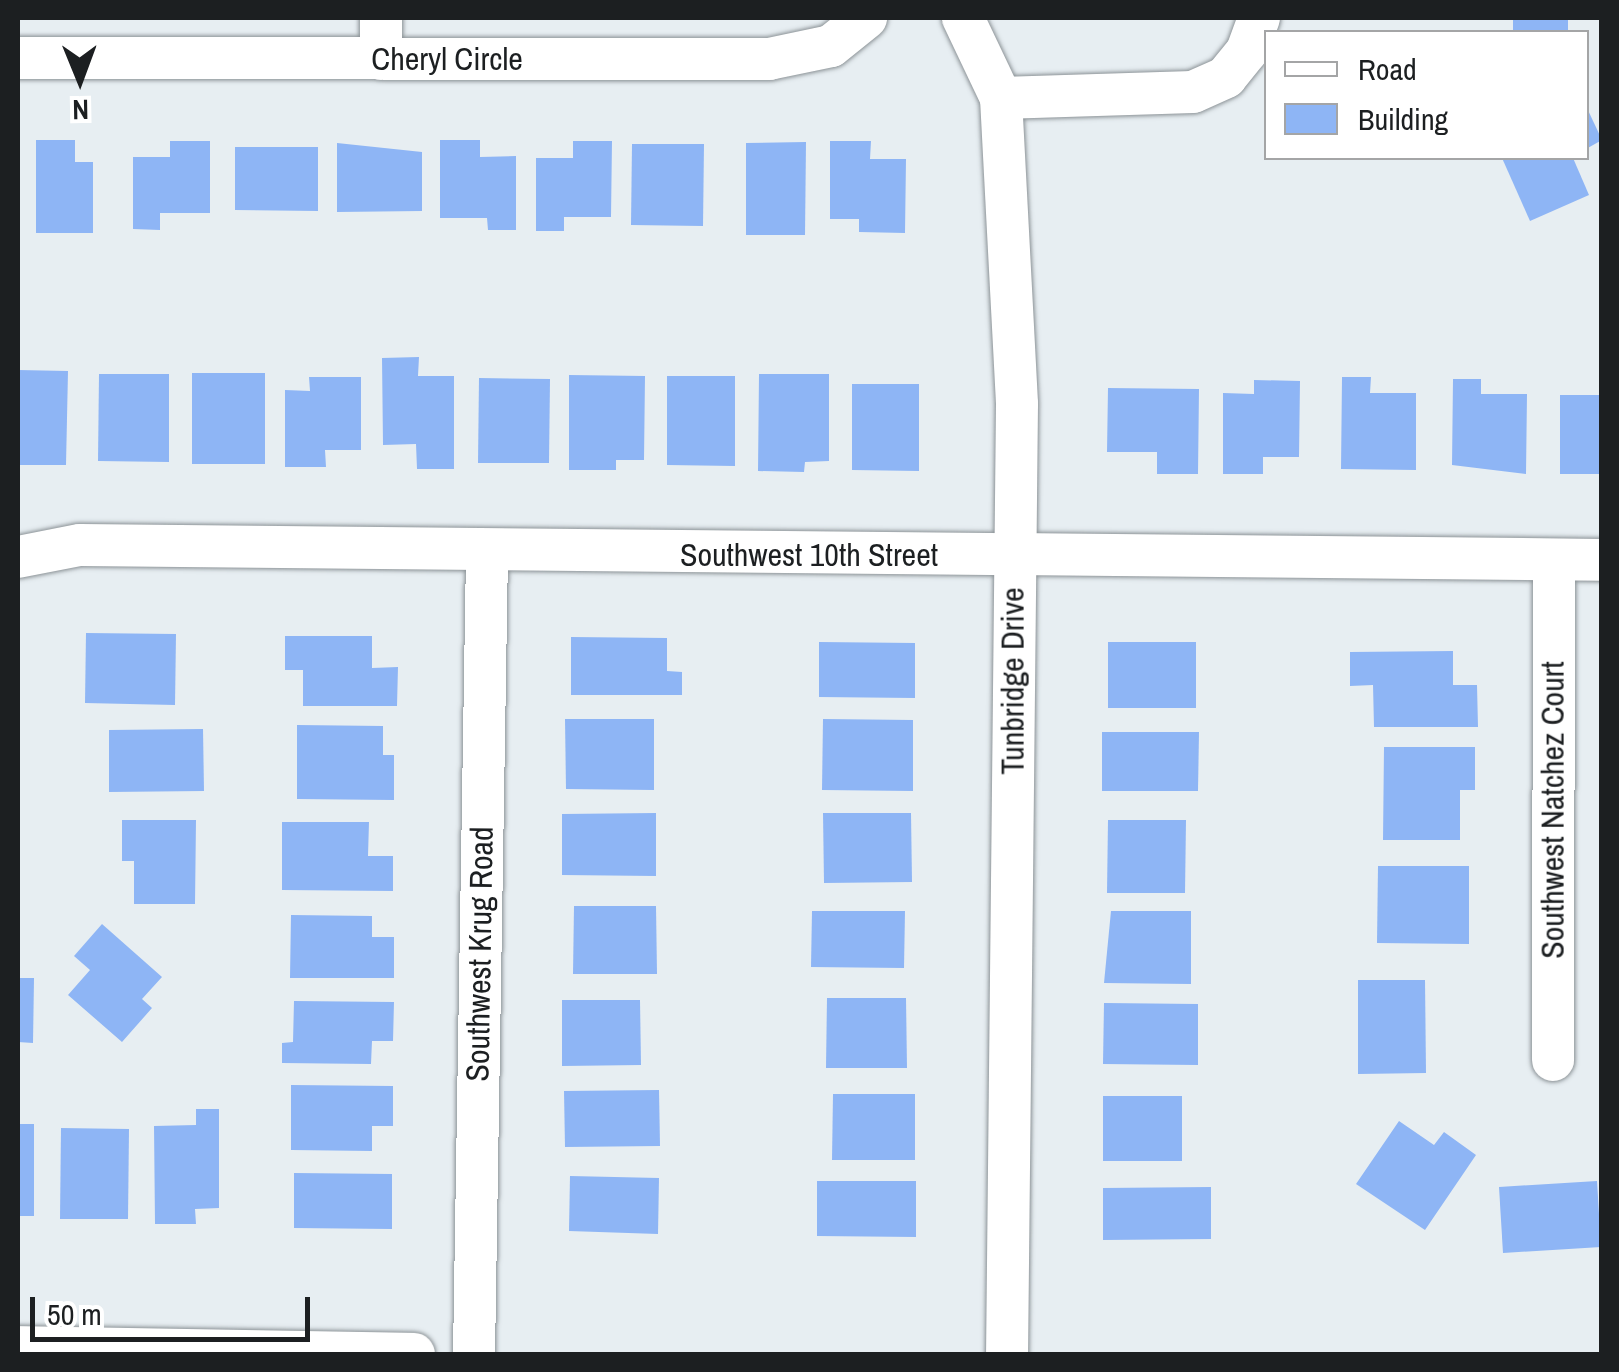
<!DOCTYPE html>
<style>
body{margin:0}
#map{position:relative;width:1619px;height:1372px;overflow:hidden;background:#e7eef2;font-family:"Archivo Narrow",sans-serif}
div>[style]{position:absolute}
.building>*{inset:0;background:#8eb5f5}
.roads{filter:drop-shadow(0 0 2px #8c9397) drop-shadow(0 0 2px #8c9397)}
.minor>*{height:42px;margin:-21px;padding:0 21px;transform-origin:21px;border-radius:21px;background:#fff}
span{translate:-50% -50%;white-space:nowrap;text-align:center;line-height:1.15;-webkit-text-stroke:8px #fff;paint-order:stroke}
.street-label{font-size:32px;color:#1c1f21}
.frame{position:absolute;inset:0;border:20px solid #1c1f21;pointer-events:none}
.legend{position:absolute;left:1264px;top:30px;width:325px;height:130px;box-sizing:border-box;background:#fff;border:2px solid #a4a5a6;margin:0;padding:12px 18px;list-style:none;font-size:30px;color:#1c1f21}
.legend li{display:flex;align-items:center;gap:20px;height:50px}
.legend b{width:50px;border:2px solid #a4a5a6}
.north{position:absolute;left:30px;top:30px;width:100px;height:100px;-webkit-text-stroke:8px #fff;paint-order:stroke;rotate:179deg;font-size:28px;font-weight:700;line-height:40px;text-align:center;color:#1c1f21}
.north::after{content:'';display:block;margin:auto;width:35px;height:45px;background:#1c1f21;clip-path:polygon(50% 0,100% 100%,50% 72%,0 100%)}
.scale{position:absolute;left:30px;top:1297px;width:280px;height:45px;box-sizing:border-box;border:5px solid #1c1f21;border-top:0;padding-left:12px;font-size:30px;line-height:35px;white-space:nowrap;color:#1c1f21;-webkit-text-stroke:8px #fff;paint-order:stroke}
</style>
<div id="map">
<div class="building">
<div style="clip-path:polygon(1513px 18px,1568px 18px,1568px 32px,1513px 32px)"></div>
<div style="clip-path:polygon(1586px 106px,1602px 140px,1586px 149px)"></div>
<div style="clip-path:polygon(36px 140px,75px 140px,75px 162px,93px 162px,93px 233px,36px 233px)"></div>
<div style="clip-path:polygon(440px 140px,480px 140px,480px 157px,516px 156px,516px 230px,488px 230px,487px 218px,440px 218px)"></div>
<div style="clip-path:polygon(170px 141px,210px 141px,210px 213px,160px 213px,160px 230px,133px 229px,133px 157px,170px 157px)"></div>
<div style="clip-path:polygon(573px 141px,612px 141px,611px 217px,564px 217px,564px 231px,536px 231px,536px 158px,573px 158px)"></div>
<div style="clip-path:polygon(830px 141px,871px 141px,870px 159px,906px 159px,905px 233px,859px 232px,859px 219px,830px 219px)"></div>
<div style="clip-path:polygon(806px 142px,805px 235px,746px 235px,746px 143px)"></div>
<div style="clip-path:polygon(337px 143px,422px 152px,422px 211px,337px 212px)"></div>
<div style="clip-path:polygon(632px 144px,704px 144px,703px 226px,631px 225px)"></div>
<div style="clip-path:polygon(235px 147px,318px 147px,318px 211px,235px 210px)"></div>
<div style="clip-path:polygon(1502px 158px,1573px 158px,1589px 195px,1530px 221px)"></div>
<div style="clip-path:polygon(419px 357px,418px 376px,454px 376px,454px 469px,417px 469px,416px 444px,383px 445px,382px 358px)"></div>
<div style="clip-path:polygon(18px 370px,68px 371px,66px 465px,18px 465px)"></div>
<div style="clip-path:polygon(192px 373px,265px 373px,265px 464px,192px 464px)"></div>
<div style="clip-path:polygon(99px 374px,169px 374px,169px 462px,98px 461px)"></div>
<div style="clip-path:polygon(759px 374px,829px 374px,829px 461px,805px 462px,804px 472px,758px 471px)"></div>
<div style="clip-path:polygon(569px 375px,645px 376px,644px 460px,616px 460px,616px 470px,569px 470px)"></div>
<div style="clip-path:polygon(667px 376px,735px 376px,735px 466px,667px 465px)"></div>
<div style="clip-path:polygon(309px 377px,361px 377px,361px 450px,325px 450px,326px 467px,285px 467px,285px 390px,310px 391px)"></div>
<div style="clip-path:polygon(1342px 377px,1371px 377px,1370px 393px,1416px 393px,1416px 470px,1341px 469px)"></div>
<div style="clip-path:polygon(479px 378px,550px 379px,549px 463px,478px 463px)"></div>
<div style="clip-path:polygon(1453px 379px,1481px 379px,1481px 394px,1527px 394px,1526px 474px,1452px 465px)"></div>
<div style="clip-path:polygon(1254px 380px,1300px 381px,1299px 457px,1263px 457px,1263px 474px,1223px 474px,1223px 393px,1254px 394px)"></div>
<div style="clip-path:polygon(852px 384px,919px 384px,919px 471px,852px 470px)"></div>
<div style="clip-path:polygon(1108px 388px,1199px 389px,1198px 474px,1157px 474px,1157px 452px,1107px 452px)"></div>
<div style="clip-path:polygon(1560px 395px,1602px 395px,1602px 474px,1560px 474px)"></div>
<div style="clip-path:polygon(86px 633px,176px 634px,175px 705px,85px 703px)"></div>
<div style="clip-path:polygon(285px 636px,372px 636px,372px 668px,398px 667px,397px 706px,303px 706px,303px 670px,285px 670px)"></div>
<div style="clip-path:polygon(571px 637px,667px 638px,667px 671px,682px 672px,682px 695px,571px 695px)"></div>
<div style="clip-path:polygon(819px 642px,915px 643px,915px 698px,819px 697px)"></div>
<div style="clip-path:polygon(1108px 642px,1196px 642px,1196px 708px,1108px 708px)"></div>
<div style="clip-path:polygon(1453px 651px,1453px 685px,1477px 685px,1478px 727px,1374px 727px,1373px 685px,1350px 686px,1350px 652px)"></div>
<div style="clip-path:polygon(565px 719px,654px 719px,654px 790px,566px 789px)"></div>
<div style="clip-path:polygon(823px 719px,913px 720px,913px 791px,822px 790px)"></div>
<div style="clip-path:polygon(297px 725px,383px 726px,383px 755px,394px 755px,394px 800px,297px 799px)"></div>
<div style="clip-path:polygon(203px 729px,204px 791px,109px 792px,109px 730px)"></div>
<div style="clip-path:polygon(1102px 732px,1199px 732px,1198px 791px,1102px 791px)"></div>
<div style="clip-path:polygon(1384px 747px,1475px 747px,1475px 790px,1460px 790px,1460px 840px,1383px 840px)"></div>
<div style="clip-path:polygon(656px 813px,656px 876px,562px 875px,562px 814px)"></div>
<div style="clip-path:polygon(823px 813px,911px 813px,912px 882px,824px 883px)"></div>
<div style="clip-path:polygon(122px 820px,196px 820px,195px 904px,134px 904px,134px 861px,122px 861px)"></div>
<div style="clip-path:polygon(1108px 820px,1186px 820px,1185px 893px,1107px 893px)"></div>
<div style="clip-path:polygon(282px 822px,369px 822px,368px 856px,393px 856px,393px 891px,282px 890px)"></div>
<div style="clip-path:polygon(1378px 866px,1469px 866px,1469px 944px,1377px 943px)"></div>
<div style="clip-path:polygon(574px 906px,656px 906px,657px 974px,573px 974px)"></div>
<div style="clip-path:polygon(812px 911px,905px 911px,904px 968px,811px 967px)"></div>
<div style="clip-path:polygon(1111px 911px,1191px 911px,1191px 984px,1104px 983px)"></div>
<div style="clip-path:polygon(291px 915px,372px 916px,372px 937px,394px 937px,394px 978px,290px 978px)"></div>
<div style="clip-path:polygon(102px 924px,162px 977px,142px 999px,152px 1008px,122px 1042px,68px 995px,90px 970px,74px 956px)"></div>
<div style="clip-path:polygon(18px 978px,34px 978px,33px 1043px,18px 1042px)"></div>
<div style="clip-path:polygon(1358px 980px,1425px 980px,1426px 1073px,1358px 1074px)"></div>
<div style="clip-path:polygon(827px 998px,906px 998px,907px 1068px,826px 1068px)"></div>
<div style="clip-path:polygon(562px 1000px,640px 1000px,641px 1065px,562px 1066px)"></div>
<div style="clip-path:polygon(294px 1001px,394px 1002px,393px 1041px,372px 1041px,371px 1064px,282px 1063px,282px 1043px,293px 1042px)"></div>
<div style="clip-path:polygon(1104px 1003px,1198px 1004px,1198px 1065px,1103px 1064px)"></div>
<div style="clip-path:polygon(291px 1085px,393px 1086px,393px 1126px,372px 1126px,372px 1151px,291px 1150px)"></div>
<div style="clip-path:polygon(659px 1090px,660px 1146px,565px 1147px,564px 1091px)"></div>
<div style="clip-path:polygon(833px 1094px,915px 1094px,915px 1160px,832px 1160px)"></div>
<div style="clip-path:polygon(1103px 1096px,1182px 1096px,1182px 1161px,1103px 1161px)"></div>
<div style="clip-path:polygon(196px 1109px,219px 1109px,219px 1208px,195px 1209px,196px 1224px,155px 1224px,154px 1126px,196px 1125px)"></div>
<div style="clip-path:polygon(1399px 1121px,1434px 1145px,1444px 1132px,1476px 1155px,1425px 1230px,1356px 1184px)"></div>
<div style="clip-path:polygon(18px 1124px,34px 1124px,34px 1216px,18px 1216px)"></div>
<div style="clip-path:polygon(61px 1128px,129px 1129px,128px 1219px,60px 1219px)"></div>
<div style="clip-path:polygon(294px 1173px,392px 1174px,392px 1229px,294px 1228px)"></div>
<div style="clip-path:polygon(570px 1176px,659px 1178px,658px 1234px,569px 1231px)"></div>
<div style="clip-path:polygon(817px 1181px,916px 1181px,916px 1237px,817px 1236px)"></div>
<div style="clip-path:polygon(1597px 1181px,1601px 1247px,1503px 1253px,1499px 1187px)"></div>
<div style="clip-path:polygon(1211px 1187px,1211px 1239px,1103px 1240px,1103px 1188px)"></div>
</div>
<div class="roads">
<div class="minor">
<div style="left:381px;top:18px;width:41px;rotate:90deg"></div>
<div style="left:963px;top:18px;width:89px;rotate:64.6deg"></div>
<div style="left:1001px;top:98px;width:306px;rotate:87deg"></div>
<div style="left:1017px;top:404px;width:950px;rotate:90.6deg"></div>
<div style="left:18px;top:58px;width:751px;rotate:0.08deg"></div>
<div style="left:769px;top:59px;width:63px;rotate:-11.8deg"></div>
<div style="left:831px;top:46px;width:45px;rotate:-38.7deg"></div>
<div style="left:1001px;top:98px;width:192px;rotate:-1.8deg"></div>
<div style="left:1193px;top:92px;width:36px;rotate:-24deg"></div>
<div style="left:1226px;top:77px;width:33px;rotate:-51deg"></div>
<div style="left:1247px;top:51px;width:35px;rotate:-70deg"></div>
<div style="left:18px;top:557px;width:63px;rotate:-11deg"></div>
<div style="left:80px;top:545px;width:1522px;rotate:0.56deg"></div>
<div style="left:1553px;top:1060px;width:500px;rotate:-89.89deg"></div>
<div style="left:18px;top:1347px;width:396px;rotate:1deg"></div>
<div style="left:474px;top:1354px;width:801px;rotate:-89.07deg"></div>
</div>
</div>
<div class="street-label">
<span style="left:447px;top:59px">Cheryl Circle</span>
<span style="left:809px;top:555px">Southwest 10th Street</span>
<span style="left:1013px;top:681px;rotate:-90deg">Tunbridge Drive</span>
<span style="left:1553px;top:810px;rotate:-90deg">Southwest Natchez Court</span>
<span style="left:480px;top:954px;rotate:-89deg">Southwest Krug Road</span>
</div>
<div class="frame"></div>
<ul class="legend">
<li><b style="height:12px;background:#fff"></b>Road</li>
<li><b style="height:28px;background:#8eb5f5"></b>Building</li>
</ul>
<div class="north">N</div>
<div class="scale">50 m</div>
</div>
